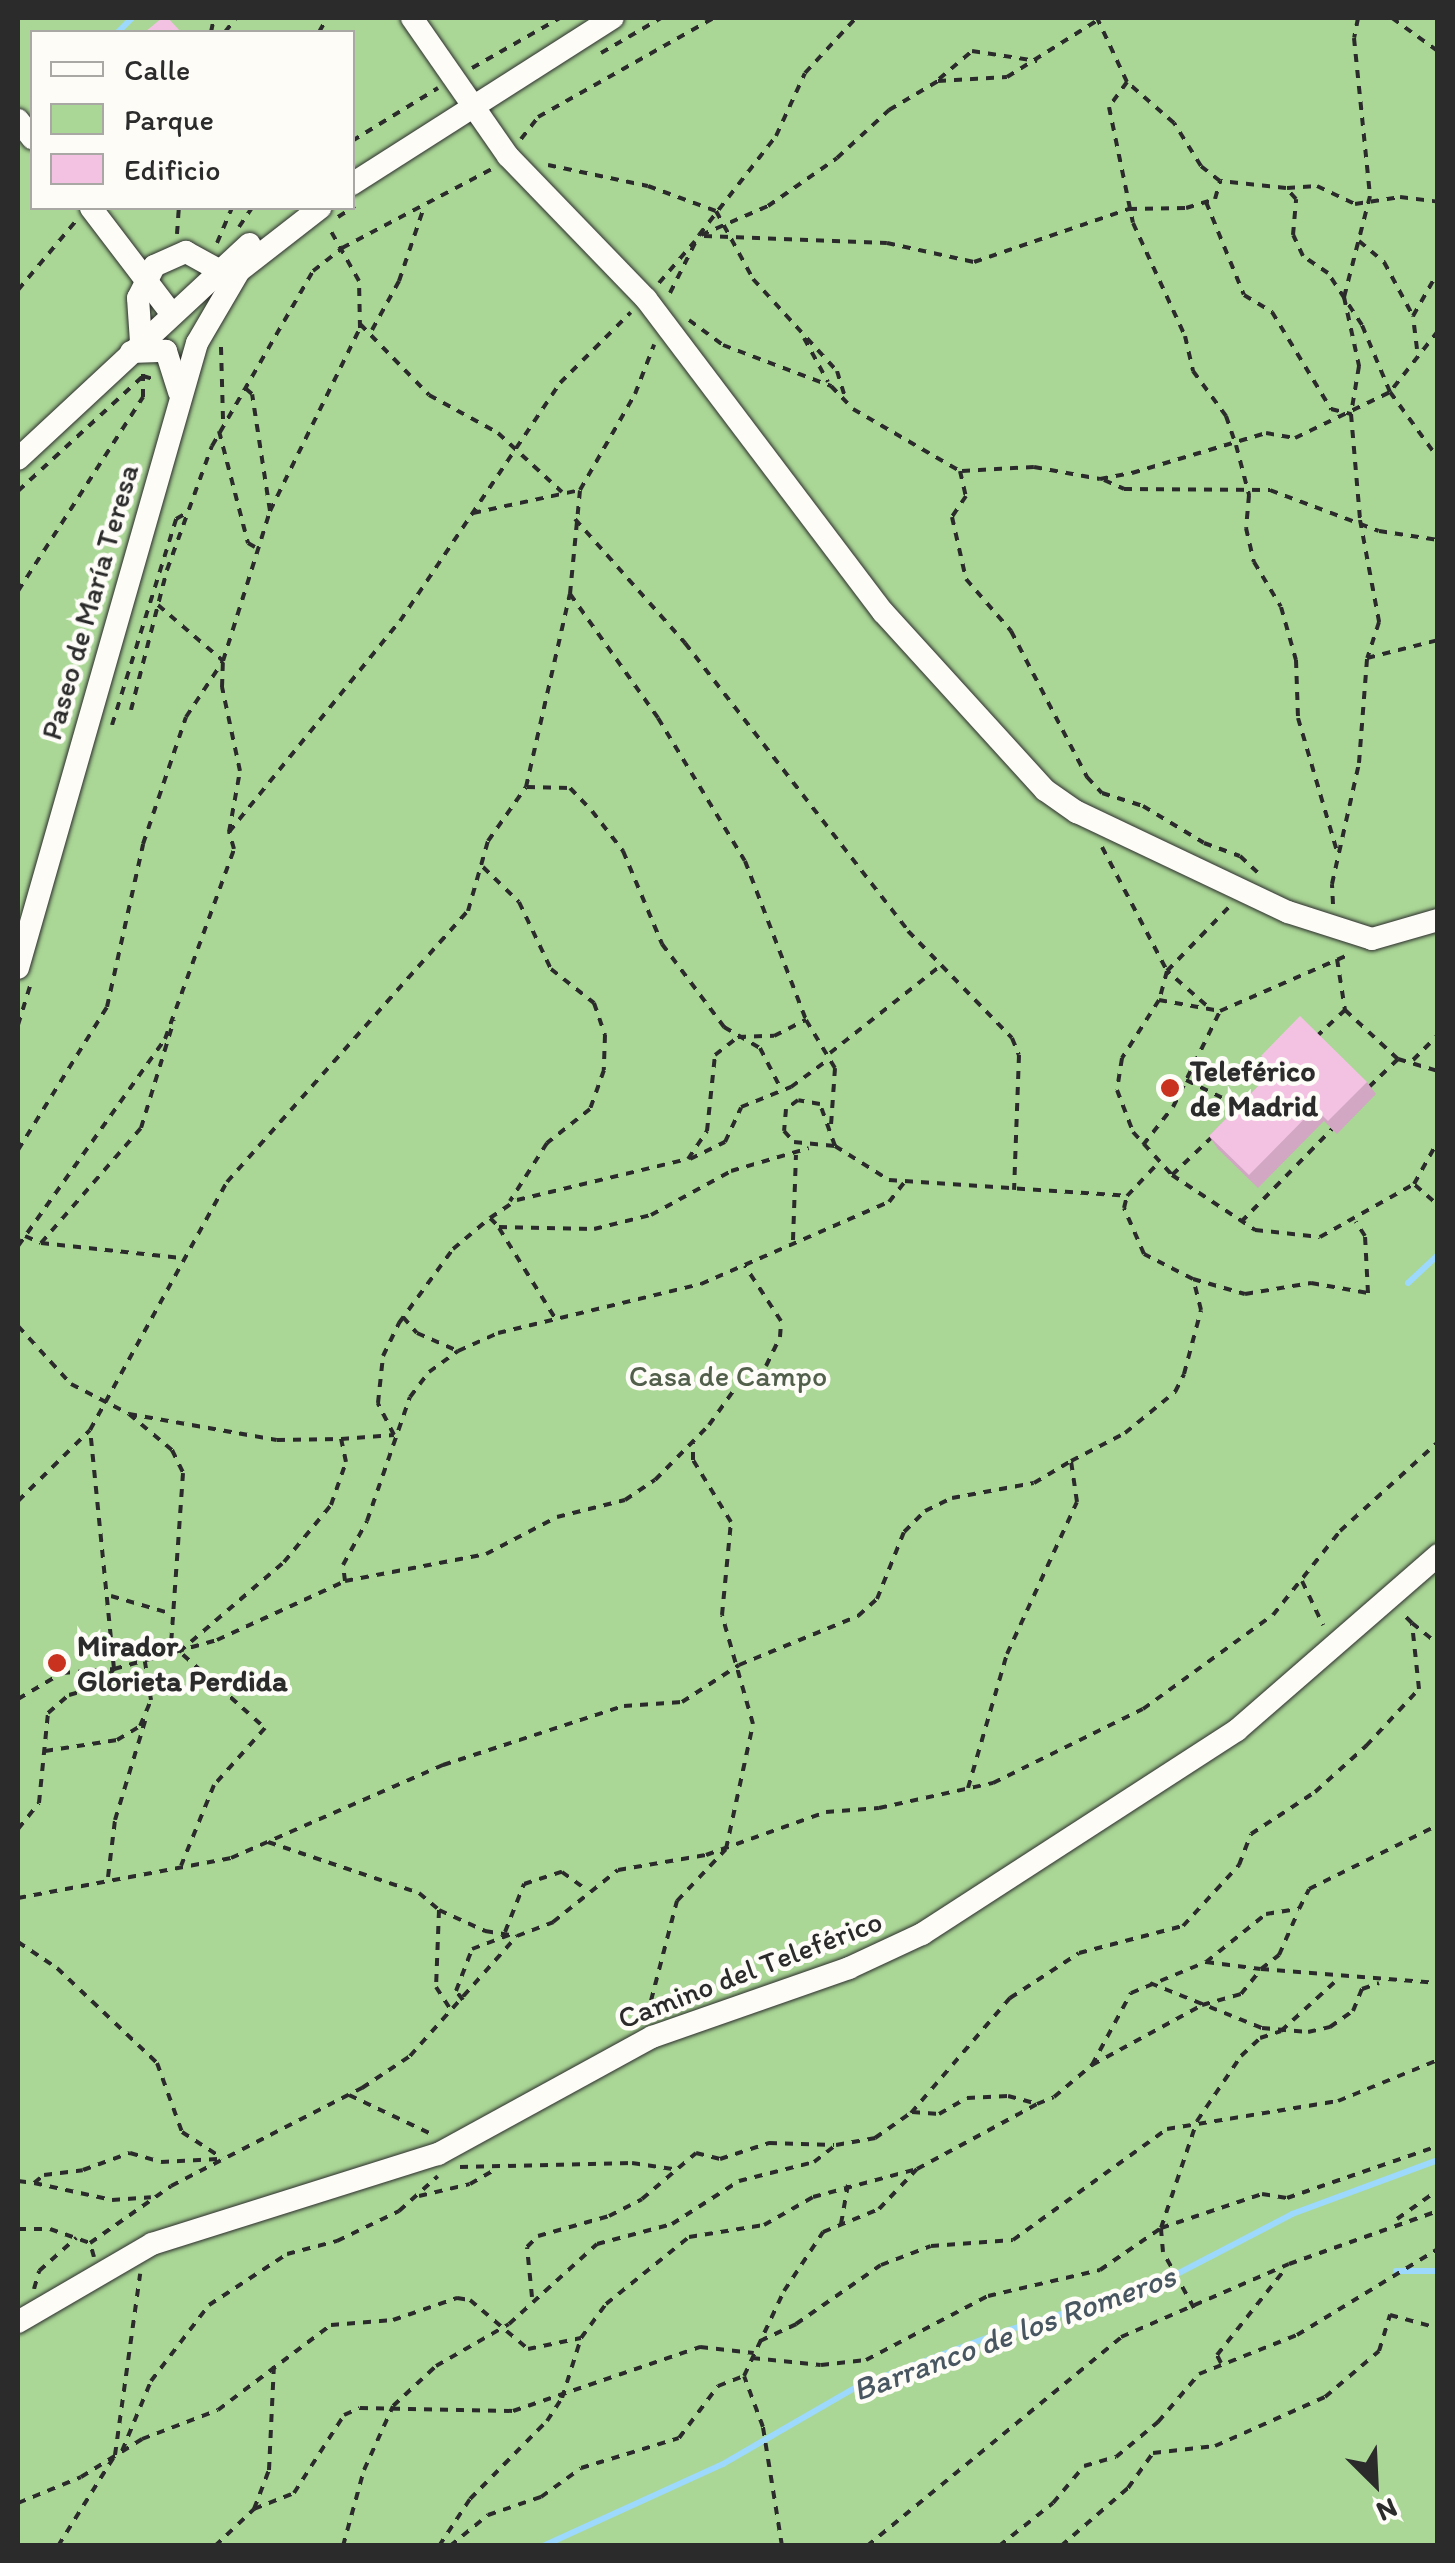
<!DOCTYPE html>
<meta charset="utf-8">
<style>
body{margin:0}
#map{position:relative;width:1455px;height:2563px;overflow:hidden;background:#fbf0f3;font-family:Itim,sans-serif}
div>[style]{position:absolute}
.green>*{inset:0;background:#aad796}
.stream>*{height:6px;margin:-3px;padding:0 3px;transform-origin:3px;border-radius:3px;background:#9cd9fd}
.path>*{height:4px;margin-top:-2px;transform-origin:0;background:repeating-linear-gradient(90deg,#2b2b2b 0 8px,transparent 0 16px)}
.roads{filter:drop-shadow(0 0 2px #2b2b2b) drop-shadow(0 0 2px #2b2b2b)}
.street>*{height:22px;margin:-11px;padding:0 11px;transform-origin:11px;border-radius:11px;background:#fdfcf7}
.wall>*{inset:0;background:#d1a7c3}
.building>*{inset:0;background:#f3c2e3}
.dots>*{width:28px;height:28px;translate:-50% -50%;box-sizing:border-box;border:5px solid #fdfcf7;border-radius:50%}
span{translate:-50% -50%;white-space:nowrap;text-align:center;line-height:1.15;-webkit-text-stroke:9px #fdfcf7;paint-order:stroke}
.street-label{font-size:30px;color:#2b2b2b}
.poi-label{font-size:30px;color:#2b2b2b;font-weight:700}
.left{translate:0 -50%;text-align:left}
.park-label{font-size:30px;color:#515f4b}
.water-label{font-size:32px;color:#475660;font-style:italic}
.frame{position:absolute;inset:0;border:20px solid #2b2b2b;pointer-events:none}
.legend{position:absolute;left:30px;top:30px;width:325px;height:180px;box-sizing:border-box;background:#fdfcf7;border:2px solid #a9a8a5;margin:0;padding:12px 18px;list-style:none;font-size:30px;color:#2b2b2b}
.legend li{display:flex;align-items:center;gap:20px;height:50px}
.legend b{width:50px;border:2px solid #a9a8a5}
.north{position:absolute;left:1325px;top:2433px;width:100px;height:100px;-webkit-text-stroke:8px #fdfcf7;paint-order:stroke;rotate:156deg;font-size:28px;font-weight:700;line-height:40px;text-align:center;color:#2b2b2b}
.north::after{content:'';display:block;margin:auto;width:35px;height:45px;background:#2b2b2b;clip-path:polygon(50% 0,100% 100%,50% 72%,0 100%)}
</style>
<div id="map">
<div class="green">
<div style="clip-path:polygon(evenodd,18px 18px,1437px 18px,1437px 2545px,18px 2546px,18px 18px,32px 32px,352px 32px,352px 208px,32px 208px,32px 32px)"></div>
</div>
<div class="stream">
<div style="left:118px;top:32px;width:20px;rotate:-45deg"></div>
<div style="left:1408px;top:1283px;width:41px;rotate:-43deg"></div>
<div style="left:1396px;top:2271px;width:42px"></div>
<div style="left:543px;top:2546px;width:198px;rotate:-24.5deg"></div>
<div style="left:723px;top:2464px;width:156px;rotate:-30deg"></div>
<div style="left:858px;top:2386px;width:157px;rotate:-20.5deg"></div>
<div style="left:1005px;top:2331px;width:153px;rotate:-16.7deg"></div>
<div style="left:1152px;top:2287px;width:158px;rotate:-27.5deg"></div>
<div style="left:1292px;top:2214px;width:156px;rotate:-20.3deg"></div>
</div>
<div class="path">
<div style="left:1138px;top:18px;width:7px"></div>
<div style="left:1358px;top:18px;width:20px;rotate:101deg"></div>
<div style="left:1354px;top:38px;width:159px;rotate:84.2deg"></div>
<div style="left:1370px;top:196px;width:104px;rotate:104.4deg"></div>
<div style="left:1344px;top:297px;width:71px;rotate:77.7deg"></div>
<div style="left:1359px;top:366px;width:49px;rotate:99.5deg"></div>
<div style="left:1351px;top:414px;width:106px;rotate:85.1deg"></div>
<div style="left:1360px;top:520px;width:104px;rotate:79.4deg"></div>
<div style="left:1379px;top:622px;width:38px;rotate:108deg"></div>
<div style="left:1392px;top:18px;width:57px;rotate:35.7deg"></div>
<div style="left:211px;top:32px;width:14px;rotate:-78deg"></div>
<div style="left:225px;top:32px;width:18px;rotate:-52deg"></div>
<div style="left:319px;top:32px;width:16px;rotate:-60deg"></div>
<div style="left:601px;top:53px;width:69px;rotate:-30.3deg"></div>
<div style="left:472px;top:68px;width:101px;rotate:-29.6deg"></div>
<div style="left:939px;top:79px;width:43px;rotate:-40.3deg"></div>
<div style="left:972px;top:51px;width:66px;rotate:8.7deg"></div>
<div style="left:1127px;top:82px;width:31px;rotate:126deg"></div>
<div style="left:1109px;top:107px;width:118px;rotate:78.3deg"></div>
<div style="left:1133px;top:223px;width:124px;rotate:65.3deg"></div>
<div style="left:1185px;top:336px;width:36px;rotate:77deg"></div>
<div style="left:1193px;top:371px;width:56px;rotate:53.7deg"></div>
<div style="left:1226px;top:416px;width:31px;rotate:71deg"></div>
<div style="left:1236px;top:445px;width:52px;rotate:75.4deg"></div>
<div style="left:1249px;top:495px;width:33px;rotate:95deg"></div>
<div style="left:1246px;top:528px;width:35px;rotate:77deg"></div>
<div style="left:1254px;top:562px;width:52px;rotate:59deg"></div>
<div style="left:1281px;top:607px;width:55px;rotate:74.2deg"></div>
<div style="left:1296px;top:660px;width:58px;rotate:88deg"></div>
<div style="left:1298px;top:718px;width:143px;rotate:73.7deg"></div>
<div style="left:521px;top:139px;width:28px;rotate:-52deg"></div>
<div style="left:538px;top:117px;width:202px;rotate:-29.4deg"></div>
<div style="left:352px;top:141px;width:101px;rotate:-31.6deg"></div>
<div style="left:548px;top:165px;width:102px;rotate:11.9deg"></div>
<div style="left:648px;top:186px;width:72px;rotate:20.2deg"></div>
<div style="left:716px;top:211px;width:77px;rotate:61.4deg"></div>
<div style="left:753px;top:279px;width:125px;rotate:47.6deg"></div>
<div style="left:837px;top:371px;width:28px;rotate:73deg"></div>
<div style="left:1287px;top:188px;width:30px;rotate:-4deg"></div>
<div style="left:1317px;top:186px;width:42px;rotate:25.3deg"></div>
<div style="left:1355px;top:204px;width:46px;rotate:-8.8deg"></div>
<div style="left:1400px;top:197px;width:38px;rotate:7deg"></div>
<div style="left:1206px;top:202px;width:100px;rotate:67.8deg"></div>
<div style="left:1244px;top:295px;width:33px;rotate:31deg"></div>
<div style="left:1272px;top:312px;width:114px;rotate:58.7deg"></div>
<div style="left:1331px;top:409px;width:21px;rotate:14deg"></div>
<div style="left:338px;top:217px;width:20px;rotate:-33deg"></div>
<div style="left:239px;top:227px;width:23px;rotate:-56deg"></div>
<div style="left:177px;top:234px;width:26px;rotate:-86deg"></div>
<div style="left:701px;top:235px;width:73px;rotate:-23.4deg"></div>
<div style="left:768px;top:206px;width:84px;rotate:-34.8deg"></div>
<div style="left:837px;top:158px;width:71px;rotate:-42.7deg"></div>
<div style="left:889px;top:110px;width:57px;rotate:-30.6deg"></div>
<div style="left:938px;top:81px;width:69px;rotate:-3.3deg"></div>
<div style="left:1007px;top:77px;width:111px;rotate:-32.1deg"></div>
<div style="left:704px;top:236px;width:183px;rotate:2.2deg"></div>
<div style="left:887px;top:243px;width:89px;rotate:12.3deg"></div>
<div style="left:974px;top:262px;width:164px;rotate:-18.9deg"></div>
<div style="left:1129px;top:209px;width:57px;rotate:-1deg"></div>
<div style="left:1186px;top:208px;width:30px;rotate:-17deg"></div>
<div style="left:1215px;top:199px;width:19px;rotate:-74deg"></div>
<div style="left:1359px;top:241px;width:33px;rotate:40deg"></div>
<div style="left:1384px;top:262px;width:61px;rotate:61.8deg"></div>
<div style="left:217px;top:243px;width:38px;rotate:-67deg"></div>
<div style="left:659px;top:283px;width:55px;rotate:-49.4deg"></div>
<div style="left:18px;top:290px;width:89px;rotate:-50deg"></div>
<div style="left:670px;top:293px;width:65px;rotate:-63.4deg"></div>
<div style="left:699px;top:235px;width:125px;rotate:-52.1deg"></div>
<div style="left:776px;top:136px;width:69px;rotate:-65.3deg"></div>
<div style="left:805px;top:73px;width:75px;rotate:-47.2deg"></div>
<div style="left:689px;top:320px;width:42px;rotate:36.3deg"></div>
<div style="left:723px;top:345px;width:116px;rotate:20.8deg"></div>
<div style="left:831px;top:386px;width:32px;rotate:46deg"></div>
<div style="left:853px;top:409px;width:124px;rotate:30.1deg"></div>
<div style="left:960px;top:471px;width:26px;rotate:77deg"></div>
<div style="left:966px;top:496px;width:25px;rotate:124deg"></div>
<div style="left:952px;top:517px;width:64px;rotate:77.3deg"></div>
<div style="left:966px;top:579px;width:69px;rotate:49.1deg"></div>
<div style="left:1011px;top:631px;width:165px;rotate:62.5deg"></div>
<div style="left:1087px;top:777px;width:22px;rotate:47deg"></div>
<div style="left:1102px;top:793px;width:43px;rotate:17.6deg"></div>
<div style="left:1143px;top:806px;width:71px;rotate:31.2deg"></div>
<div style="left:1204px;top:843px;width:38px;rotate:20deg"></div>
<div style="left:1240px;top:856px;width:26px;rotate:43deg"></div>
<div style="left:360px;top:324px;width:99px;rotate:45.8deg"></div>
<div style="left:429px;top:395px;width:79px;rotate:28.8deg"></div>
<div style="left:498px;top:433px;width:87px;rotate:42.7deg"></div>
<div style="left:372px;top:330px;width:56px;rotate:-61.1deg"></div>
<div style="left:399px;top:281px;width:75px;rotate:-71.3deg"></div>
<div style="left:1438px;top:331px;width:78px;rotate:128.2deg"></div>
<div style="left:1390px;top:392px;width:82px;rotate:54deg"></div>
<div style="left:804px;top:338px;width:50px;rotate:61.4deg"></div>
<div style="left:221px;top:347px;width:73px;rotate:88.4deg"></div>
<div style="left:1417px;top:349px;width:33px;rotate:-97deg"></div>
<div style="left:1413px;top:316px;width:51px;rotate:-60.4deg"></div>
<div style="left:219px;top:431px;width:116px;rotate:75.5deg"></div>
<div style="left:248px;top:543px;width:8px;rotate:30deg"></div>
<div style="left:962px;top:471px;width:72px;rotate:-3.2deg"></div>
<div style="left:1034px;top:467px;width:67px;rotate:10.3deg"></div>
<div style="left:1100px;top:479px;width:33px;rotate:-11deg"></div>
<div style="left:1132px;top:473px;width:140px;rotate:-16.6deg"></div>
<div style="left:1266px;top:433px;width:29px;rotate:10deg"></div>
<div style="left:1295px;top:438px;width:106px;rotate:-25.8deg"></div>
<div style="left:1390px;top:392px;width:73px;rotate:-112.7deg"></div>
<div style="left:1362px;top:325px;width:62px;rotate:-123.2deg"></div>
<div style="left:1328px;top:273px;width:30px;rotate:-146deg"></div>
<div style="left:1303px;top:256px;width:23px;rotate:-115deg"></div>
<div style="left:1293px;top:235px;width:36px;rotate:-85deg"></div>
<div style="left:1296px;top:199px;width:15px;rotate:-132deg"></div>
<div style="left:1286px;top:188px;width:66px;rotate:-173.9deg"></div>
<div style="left:1220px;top:181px;width:24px;rotate:-142deg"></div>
<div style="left:1201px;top:166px;width:51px;rotate:-122.1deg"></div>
<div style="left:1174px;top:123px;width:62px;rotate:-138.9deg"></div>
<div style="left:1127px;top:82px;width:71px;rotate:-115.1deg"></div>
<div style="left:1104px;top:480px;width:22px;rotate:24deg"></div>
<div style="left:1124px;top:489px;width:146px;rotate:0.4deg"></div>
<div style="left:1270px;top:490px;width:116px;rotate:20.6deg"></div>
<div style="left:1379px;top:531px;width:60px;rotate:8.7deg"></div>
<div style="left:18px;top:491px;width:170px;rotate:-42.6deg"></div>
<div style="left:143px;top:376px;width:10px;rotate:17deg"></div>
<div style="left:270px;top:511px;width:204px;rotate:-63.8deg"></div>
<div style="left:360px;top:328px;width:47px;rotate:-91.2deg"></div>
<div style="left:359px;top:281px;width:63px;rotate:-119.4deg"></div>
<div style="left:473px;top:513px;width:109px;rotate:-12.1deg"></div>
<div style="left:575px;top:519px;width:166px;rotate:48.4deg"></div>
<div style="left:685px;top:643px;width:364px;rotate:52.2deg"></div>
<div style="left:908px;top:931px;width:149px;rotate:45.8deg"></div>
<div style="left:1012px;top:1038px;width:18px;rotate:68deg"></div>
<div style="left:1019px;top:1055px;width:135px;rotate:92.1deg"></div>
<div style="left:18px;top:591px;width:231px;rotate:-57.2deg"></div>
<div style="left:143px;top:397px;width:23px;rotate:-90deg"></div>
<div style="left:570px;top:594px;width:152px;rotate:54.6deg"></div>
<div style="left:658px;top:718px;width:167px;rotate:58.7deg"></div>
<div style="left:745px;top:861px;width:170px;rotate:69deg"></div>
<div style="left:158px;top:605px;width:86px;rotate:40.7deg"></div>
<div style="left:131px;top:710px;width:145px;rotate:-75.6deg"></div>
<div style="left:167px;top:570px;width:132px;rotate:-70.1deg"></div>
<div style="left:212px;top:446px;width:202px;rotate:-60deg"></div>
<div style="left:313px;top:271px;width:37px;rotate:-38deg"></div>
<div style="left:342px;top:248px;width:172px;rotate:-27.8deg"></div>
<div style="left:112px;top:725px;width:216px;rotate:-72.7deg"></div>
<div style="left:176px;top:519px;width:14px;rotate:-30deg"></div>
<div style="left:527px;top:787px;width:43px;rotate:1.3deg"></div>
<div style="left:570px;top:788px;width:32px;rotate:46deg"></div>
<div style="left:592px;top:811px;width:51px;rotate:52.2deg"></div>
<div style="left:623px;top:851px;width:101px;rotate:67.2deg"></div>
<div style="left:662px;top:944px;width:104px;rotate:53.2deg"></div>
<div style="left:724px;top:1027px;width:42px;rotate:30.3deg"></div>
<div style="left:760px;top:1048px;width:46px;rotate:62.9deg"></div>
<div style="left:229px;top:832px;width:272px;rotate:-51deg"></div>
<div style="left:400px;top:621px;width:287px;rotate:-56.1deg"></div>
<div style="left:560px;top:383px;width:100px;rotate:-45deg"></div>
<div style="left:1102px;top:847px;width:140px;rotate:62.3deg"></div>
<div style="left:1167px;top:971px;width:30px;rotate:105deg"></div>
<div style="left:1159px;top:1000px;width:69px;rotate:122.5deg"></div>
<div style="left:1122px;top:1058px;width:32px;rotate:99deg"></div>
<div style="left:1117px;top:1090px;width:45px;rotate:69.1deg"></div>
<div style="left:1133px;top:1132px;width:58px;rotate:47.8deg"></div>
<div style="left:1172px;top:1175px;width:100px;rotate:33.5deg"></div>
<div style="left:1255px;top:1230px;width:65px;rotate:6.1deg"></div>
<div style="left:1320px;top:1237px;width:108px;rotate:-29.4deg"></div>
<div style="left:1414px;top:1184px;width:49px;rotate:-60.8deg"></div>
<div style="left:483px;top:867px;width:50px;rotate:44.2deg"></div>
<div style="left:519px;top:902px;width:74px;rotate:64.5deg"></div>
<div style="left:551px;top:969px;width:55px;rotate:38.3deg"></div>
<div style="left:594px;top:1003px;width:34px;rotate:71deg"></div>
<div style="left:605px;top:1035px;width:35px;rotate:92deg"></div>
<div style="left:604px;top:1070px;width:41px;rotate:109.7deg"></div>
<div style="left:590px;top:1109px;width:55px;rotate:141.7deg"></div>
<div style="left:547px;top:1143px;width:69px;rotate:122.5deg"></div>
<div style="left:1333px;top:904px;width:20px;rotate:-93deg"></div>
<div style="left:1332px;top:884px;width:124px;rotate:-77.4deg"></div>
<div style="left:1359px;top:763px;width:105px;rotate:-85.6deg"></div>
<div style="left:1367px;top:658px;width:73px;rotate:-14.2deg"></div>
<div style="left:1337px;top:959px;width:52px;rotate:81.1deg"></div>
<div style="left:1345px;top:1010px;width:72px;rotate:42.8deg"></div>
<div style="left:1398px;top:1059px;width:42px;rotate:16.7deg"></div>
<div style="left:1159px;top:1000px;width:62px;rotate:10.2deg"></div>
<div style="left:1206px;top:1005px;width:52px;rotate:-138.9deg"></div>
<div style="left:1167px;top:971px;width:91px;rotate:-45.9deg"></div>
<div style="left:18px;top:1025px;width:41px;rotate:-72.9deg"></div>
<div style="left:1316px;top:1037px;width:40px;rotate:-43deg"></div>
<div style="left:830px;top:1053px;width:140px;rotate:-38.3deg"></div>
<div style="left:1413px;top:1060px;width:35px;rotate:-45deg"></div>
<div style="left:1186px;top:1080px;width:59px;rotate:26.1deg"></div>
<div style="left:1369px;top:1087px;width:40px;rotate:-44deg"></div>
<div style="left:1143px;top:1145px;width:48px;rotate:-51.7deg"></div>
<div style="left:1173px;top:1107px;width:107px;rotate:-63.9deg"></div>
<div style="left:1220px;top:1011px;width:140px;rotate:-23.6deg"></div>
<div style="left:835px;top:1146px;width:45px;rotate:-109.7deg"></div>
<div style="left:820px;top:1104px;width:22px;rotate:-170deg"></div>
<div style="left:798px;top:1100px;width:15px;rotate:143deg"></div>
<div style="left:786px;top:1109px;width:22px;rotate:95deg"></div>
<div style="left:784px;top:1131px;width:15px;rotate:48deg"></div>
<div style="left:794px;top:1142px;width:41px;rotate:5.6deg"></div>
<div style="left:835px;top:1146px;width:64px;rotate:32.2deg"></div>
<div style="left:889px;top:1180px;width:239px;rotate:3.8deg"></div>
<div style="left:18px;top:1150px;width:168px;rotate:-58.1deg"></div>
<div style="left:107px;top:1007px;width:167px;rotate:-77.5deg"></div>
<div style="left:143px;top:844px;width:134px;rotate:-71.3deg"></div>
<div style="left:186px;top:717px;width:67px;rotate:-56.5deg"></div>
<div style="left:690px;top:1159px;width:39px;rotate:-26deg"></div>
<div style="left:725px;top:1142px;width:38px;rotate:-65deg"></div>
<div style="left:741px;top:1107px;width:54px;rotate:-21.8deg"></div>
<div style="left:791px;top:1087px;width:47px;rotate:-36.4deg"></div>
<div style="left:1172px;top:1175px;width:55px;rotate:-43.5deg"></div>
<div style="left:1415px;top:1185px;width:30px;rotate:41deg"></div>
<div style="left:490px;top:1218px;width:13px;rotate:45deg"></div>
<div style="left:499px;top:1227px;width:95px;rotate:1.2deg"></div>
<div style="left:594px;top:1229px;width:59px;rotate:-13.8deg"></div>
<div style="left:651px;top:1215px;width:91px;rotate:-28.8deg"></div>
<div style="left:731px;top:1171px;width:81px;rotate:-16.4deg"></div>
<div style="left:1241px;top:1222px;width:130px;rotate:-45.6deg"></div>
<div style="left:499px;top:1228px;width:110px;rotate:58.1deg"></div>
<div style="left:25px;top:1236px;width:17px;rotate:24deg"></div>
<div style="left:41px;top:1243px;width:141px;rotate:6.1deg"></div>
<div style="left:793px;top:1240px;width:85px;rotate:-88deg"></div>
<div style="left:41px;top:1243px;width:152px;rotate:-49deg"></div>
<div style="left:141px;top:1128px;width:113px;rotate:-73deg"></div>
<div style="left:18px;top:1246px;width:254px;rotate:-54.6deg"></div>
<div style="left:165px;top:1039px;width:202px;rotate:-70deg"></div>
<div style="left:234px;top:849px;width:18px;rotate:-106deg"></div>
<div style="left:229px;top:832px;width:62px;rotate:-79.8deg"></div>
<div style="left:240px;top:771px;width:86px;rotate:-102.1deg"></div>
<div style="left:222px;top:687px;width:26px;rotate:-88deg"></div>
<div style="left:223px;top:661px;width:157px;rotate:-72.6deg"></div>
<div style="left:270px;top:511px;width:118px;rotate:-98.7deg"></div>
<div style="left:252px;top:394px;width:11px;rotate:-139deg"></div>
<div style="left:1193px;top:1279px;width:54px;rotate:16.1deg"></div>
<div style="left:1245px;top:1294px;width:67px;rotate:-9.5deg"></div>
<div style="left:1311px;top:1283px;width:58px;rotate:10deg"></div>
<div style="left:1368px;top:1293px;width:57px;rotate:-93deg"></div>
<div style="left:1365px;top:1236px;width:17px;rotate:-123deg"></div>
<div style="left:403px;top:1317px;width:21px;rotate:49deg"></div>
<div style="left:417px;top:1333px;width:45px;rotate:23.7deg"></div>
<div style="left:18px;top:1326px;width:79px;rotate:47.6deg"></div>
<div style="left:71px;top:1384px;width:65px;rotate:27.3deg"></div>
<div style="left:129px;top:1414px;width:150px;rotate:10deg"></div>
<div style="left:277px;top:1440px;width:64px;rotate:-0.9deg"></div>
<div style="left:129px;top:1414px;width:56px;rotate:39.9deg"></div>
<div style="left:172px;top:1450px;width:25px;rotate:64deg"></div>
<div style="left:183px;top:1473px;width:171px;rotate:94deg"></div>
<div style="left:171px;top:1644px;width:126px;rotate:41.8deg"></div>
<div style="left:265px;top:1728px;width:76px;rotate:131.8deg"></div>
<div style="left:214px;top:1785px;width:87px;rotate:112.2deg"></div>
<div style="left:18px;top:1501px;width:101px;rotate:-44.6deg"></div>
<div style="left:90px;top:1430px;width:283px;rotate:-61.1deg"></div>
<div style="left:227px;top:1182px;width:363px;rotate:-48.4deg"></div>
<div style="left:468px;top:911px;width:73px;rotate:-74.1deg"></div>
<div style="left:488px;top:841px;width:66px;rotate:-54.9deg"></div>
<div style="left:526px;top:787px;width:198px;rotate:-77.2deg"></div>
<div style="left:570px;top:594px;width:104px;rotate:-84.5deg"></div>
<div style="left:580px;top:490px;width:111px;rotate:-60.2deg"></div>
<div style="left:635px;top:394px;width:53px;rotate:-68.8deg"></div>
<div style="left:345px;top:1581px;width:144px;rotate:-10.8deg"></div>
<div style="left:486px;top:1554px;width:80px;rotate:-27.5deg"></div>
<div style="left:557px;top:1517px;width:70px;rotate:-14deg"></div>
<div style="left:625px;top:1500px;width:36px;rotate:-34deg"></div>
<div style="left:655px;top:1480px;width:77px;rotate:-45.5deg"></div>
<div style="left:709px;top:1425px;width:52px;rotate:-54.5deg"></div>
<div style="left:739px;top:1383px;width:32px;rotate:-32deg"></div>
<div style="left:766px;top:1366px;width:32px;rotate:-64deg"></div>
<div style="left:780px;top:1337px;width:16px;rotate:-86deg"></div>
<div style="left:781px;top:1321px;width:66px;rotate:-123.2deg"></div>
<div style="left:1302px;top:1581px;width:49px;rotate:64.5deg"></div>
<div style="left:111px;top:1596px;width:60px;rotate:16.3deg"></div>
<div style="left:1412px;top:1623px;width:33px;rotate:39deg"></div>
<div style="left:179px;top:1652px;width:138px;rotate:-40.6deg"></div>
<div style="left:284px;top:1562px;width:74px;rotate:-50.5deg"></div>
<div style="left:331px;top:1505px;width:46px;rotate:-70.8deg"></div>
<div style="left:346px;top:1462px;width:24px;rotate:-102deg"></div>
<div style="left:341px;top:1439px;width:53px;rotate:-4.3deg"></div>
<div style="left:394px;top:1435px;width:36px;rotate:-117deg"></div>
<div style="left:378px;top:1403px;width:47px;rotate:-83.9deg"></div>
<div style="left:383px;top:1356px;width:37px;rotate:-64deg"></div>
<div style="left:399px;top:1323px;width:92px;rotate:-53.9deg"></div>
<div style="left:453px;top:1249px;width:48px;rotate:-40deg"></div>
<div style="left:490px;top:1218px;width:32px;rotate:-34deg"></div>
<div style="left:517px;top:1200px;width:176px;rotate:-13.5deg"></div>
<div style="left:688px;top:1159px;width:34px;rotate:-56deg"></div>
<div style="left:707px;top:1131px;width:76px;rotate:-84deg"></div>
<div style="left:715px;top:1055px;width:29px;rotate:-38deg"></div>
<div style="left:738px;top:1037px;width:36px;rotate:-2deg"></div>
<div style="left:774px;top:1036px;width:36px;rotate:-27deg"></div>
<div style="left:806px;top:1020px;width:56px;rotate:58.9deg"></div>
<div style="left:835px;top:1068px;width:57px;rotate:94deg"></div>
<div style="left:18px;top:1699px;width:51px;rotate:-30.6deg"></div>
<div style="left:62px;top:1673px;width:52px;rotate:-4.4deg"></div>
<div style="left:114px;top:1669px;width:107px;rotate:-15.7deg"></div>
<div style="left:217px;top:1640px;width:141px;rotate:-24.7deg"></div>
<div style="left:345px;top:1581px;width:16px;rotate:-97deg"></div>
<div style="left:343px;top:1565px;width:50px;rotate:-61.4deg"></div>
<div style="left:367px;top:1521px;width:131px;rotate:-70.9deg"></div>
<div style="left:410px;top:1397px;width:31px;rotate:-53deg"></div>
<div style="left:429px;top:1372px;width:36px;rotate:-36deg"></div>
<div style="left:458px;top:1351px;width:44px;rotate:-24.2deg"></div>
<div style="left:498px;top:1333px;width:209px;rotate:-13.6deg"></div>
<div style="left:701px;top:1284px;width:205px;rotate:-23.6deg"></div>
<div style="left:889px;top:1202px;width:24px;rotate:-52deg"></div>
<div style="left:45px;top:1751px;width:73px;rotate:-8.7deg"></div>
<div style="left:117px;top:1740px;width:27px;rotate:-31deg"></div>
<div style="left:140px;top:1726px;width:28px;rotate:-67deg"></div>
<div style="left:151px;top:1700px;width:39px;rotate:-99deg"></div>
<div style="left:968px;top:1788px;width:140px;rotate:-73.8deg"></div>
<div style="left:1007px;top:1654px;width:167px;rotate:-65.3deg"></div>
<div style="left:1077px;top:1502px;width:41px;rotate:-98.3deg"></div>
<div style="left:1071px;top:1461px;width:61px;rotate:-27.4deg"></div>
<div style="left:1125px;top:1433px;width:65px;rotate:-39.4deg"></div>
<div style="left:1175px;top:1392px;width:20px;rotate:-63deg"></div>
<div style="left:1184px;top:1374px;width:66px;rotate:-75.1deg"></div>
<div style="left:1201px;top:1310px;width:32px;rotate:-104deg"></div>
<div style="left:1193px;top:1279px;width:55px;rotate:-153deg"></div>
<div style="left:1144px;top:1254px;width:50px;rotate:-113.5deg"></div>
<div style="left:1124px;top:1208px;width:12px;rotate:-76deg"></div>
<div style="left:1127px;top:1196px;width:47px;rotate:-46.7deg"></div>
<div style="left:18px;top:1829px;width:33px;rotate:-51deg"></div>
<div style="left:39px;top:1803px;width:90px;rotate:-84.3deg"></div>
<div style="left:48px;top:1713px;width:28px;rotate:-41deg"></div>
<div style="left:69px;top:1695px;width:32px;rotate:-16deg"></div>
<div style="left:100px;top:1686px;width:22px;rotate:-51deg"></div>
<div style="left:114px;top:1669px;width:240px;rotate:-95.7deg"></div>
<div style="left:268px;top:1842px;width:159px;rotate:18.7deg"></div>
<div style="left:419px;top:1893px;width:26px;rotate:40deg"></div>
<div style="left:439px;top:1910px;width:51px;rotate:24.5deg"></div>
<div style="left:485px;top:1931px;width:32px;rotate:9deg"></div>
<div style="left:108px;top:1877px;width:57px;rotate:-83deg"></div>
<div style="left:115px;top:1820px;width:110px;rotate:-73.1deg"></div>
<div style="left:18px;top:1898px;width:217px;rotate:-10.6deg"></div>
<div style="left:231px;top:1858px;width:232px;rotate:-23.7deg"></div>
<div style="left:443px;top:1765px;width:190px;rotate:-18.1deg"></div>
<div style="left:624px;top:1706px;width:58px;rotate:-3.9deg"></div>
<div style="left:682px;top:1702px;width:68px;rotate:-33deg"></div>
<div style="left:739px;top:1665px;width:129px;rotate:-22.4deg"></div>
<div style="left:858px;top:1616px;width:25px;rotate:-42deg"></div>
<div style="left:877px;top:1599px;width:72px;rotate:-68.1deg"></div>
<div style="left:904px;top:1532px;width:30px;rotate:-45deg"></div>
<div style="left:925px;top:1511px;width:30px;rotate:-26deg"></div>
<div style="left:952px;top:1498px;width:83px;rotate:-10.4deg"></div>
<div style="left:1034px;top:1483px;width:43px;rotate:-30.7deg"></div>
<div style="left:439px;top:1910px;width:77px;rotate:92.2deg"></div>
<div style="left:436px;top:1987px;width:27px;rotate:57deg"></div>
<div style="left:505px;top:1932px;width:52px;rotate:-68.4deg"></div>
<div style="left:524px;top:1884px;width:40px;rotate:-18deg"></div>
<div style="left:562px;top:1872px;width:31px;rotate:36deg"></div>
<div style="left:18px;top:1942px;width:47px;rotate:33.7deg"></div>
<div style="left:57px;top:1968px;width:138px;rotate:43.5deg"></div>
<div style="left:157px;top:2063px;width:73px;rotate:70.1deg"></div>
<div style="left:182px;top:2132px;width:48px;rotate:33deg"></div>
<div style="left:1206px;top:1962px;width:55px;rotate:7.3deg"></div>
<div style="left:1261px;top:1969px;width:23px;rotate:-38deg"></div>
<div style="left:1279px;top:1955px;width:47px;rotate:-66.2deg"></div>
<div style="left:1150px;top:1983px;width:121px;rotate:21.9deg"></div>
<div style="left:1262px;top:2028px;width:46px;rotate:5deg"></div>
<div style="left:1308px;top:2032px;width:23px;rotate:-13deg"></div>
<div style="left:1330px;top:2027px;width:28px;rotate:-35deg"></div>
<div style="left:1353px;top:2011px;width:24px;rotate:-68deg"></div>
<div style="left:1362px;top:1989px;width:18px;rotate:-19deg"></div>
<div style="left:463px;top:2000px;width:11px;rotate:-128deg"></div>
<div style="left:456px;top:1991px;width:45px;rotate:-69.1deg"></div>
<div style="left:472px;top:1949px;width:43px;rotate:-20.6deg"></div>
<div style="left:647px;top:2016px;width:119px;rotate:-75.4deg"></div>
<div style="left:677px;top:1901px;width:71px;rotate:-46.7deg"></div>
<div style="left:726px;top:1849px;width:128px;rotate:-77.8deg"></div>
<div style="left:753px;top:1724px;width:113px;rotate:-105.9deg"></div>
<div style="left:722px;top:1615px;width:93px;rotate:-84.5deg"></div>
<div style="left:731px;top:1522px;width:73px;rotate:-121.5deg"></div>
<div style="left:693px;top:1460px;width:17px;rotate:-90deg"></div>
<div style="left:1092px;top:2065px;width:125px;rotate:-28.6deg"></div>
<div style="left:1202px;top:2005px;width:41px;rotate:-15.8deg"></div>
<div style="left:1241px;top:1994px;width:32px;rotate:-51deg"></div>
<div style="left:1261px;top:1969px;width:178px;rotate:4.5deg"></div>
<div style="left:349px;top:2095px;width:89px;rotate:25.4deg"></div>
<div style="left:911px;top:2113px;width:152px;rotate:-49.3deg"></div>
<div style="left:1010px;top:1998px;width:82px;rotate:-33.1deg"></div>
<div style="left:1079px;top:1953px;width:107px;rotate:-14.6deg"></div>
<div style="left:1183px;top:1926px;width:83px;rotate:-47.4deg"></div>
<div style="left:1239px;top:1865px;width:33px;rotate:-69deg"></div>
<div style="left:1251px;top:1834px;width:77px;rotate:-33.3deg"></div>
<div style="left:1315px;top:1792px;width:69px;rotate:-42deg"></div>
<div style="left:1366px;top:1746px;width:78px;rotate:-47.1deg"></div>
<div style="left:1419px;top:1689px;width:66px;rotate:-96.1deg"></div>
<div style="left:1412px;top:1623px;width:14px;rotate:-135deg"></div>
<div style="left:460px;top:2167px;width:172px;rotate:-1.3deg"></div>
<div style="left:632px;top:2163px;width:41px;rotate:8.3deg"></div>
<div style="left:18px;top:2181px;width:16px;rotate:7deg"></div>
<div style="left:34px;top:2183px;width:13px;rotate:-39deg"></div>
<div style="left:44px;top:2175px;width:39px;rotate:-7deg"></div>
<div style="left:83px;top:2170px;width:50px;rotate:-19.9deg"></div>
<div style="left:130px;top:2153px;width:32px;rotate:16deg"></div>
<div style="left:161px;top:2162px;width:57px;rotate:-3deg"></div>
<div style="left:34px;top:2183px;width:80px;rotate:12.3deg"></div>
<div style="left:112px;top:2200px;width:39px;rotate:-4deg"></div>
<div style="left:419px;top:2196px;width:52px;rotate:-13.2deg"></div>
<div style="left:470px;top:2184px;width:28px;rotate:-30deg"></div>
<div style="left:1397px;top:2219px;width:50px;rotate:-35.3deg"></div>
<div style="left:841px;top:2224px;width:40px;rotate:-80deg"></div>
<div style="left:18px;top:2229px;width:32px"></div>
<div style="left:50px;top:2229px;width:42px;rotate:19.3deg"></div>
<div style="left:94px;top:2257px;width:15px;rotate:-106deg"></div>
<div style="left:90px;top:2243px;width:99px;rotate:-35.1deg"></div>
<div style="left:171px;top:2186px;width:215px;rotate:-27.2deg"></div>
<div style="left:362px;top:2088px;width:58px;rotate:-33.7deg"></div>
<div style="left:410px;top:2056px;width:161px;rotate:-48.3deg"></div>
<div style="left:517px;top:1936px;width:39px;rotate:-21deg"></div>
<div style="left:553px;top:1922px;width:83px;rotate:-38.7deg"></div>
<div style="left:618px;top:1870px;width:89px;rotate:-9.7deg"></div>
<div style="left:706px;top:1855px;width:127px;rotate:-19.7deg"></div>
<div style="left:826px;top:1812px;width:53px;rotate:-4.3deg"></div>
<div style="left:879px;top:1808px;width:117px;rotate:-12.4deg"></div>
<div style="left:993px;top:1783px;width:167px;rotate:-26.3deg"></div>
<div style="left:1143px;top:1709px;width:160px;rotate:-35.9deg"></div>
<div style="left:1273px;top:1615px;width:107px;rotate:-51.4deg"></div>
<div style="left:1340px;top:1531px;width:132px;rotate:-42.2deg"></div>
<div style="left:34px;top:2289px;width:19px;rotate:-74deg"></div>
<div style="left:39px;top:2271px;width:50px;rotate:-41.7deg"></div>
<div style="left:532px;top:2297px;width:50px;rotate:-95.7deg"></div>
<div style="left:527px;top:2247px;width:16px;rotate:-45deg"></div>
<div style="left:538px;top:2236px;width:74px;rotate:-15.7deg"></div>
<div style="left:609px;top:2216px;width:37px;rotate:-27deg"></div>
<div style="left:642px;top:2199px;width:71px;rotate:-40.4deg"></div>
<div style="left:696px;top:2153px;width:25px;rotate:14deg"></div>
<div style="left:720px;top:2159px;width:52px;rotate:-18.1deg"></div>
<div style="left:769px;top:2143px;width:65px;rotate:1.8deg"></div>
<div style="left:1194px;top:2308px;width:64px;rotate:-119deg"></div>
<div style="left:1163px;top:2252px;width:24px;rotate:-95deg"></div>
<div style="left:1161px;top:2228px;width:113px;rotate:-71.4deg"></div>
<div style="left:1197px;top:2121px;width:78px;rotate:-55.9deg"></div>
<div style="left:1241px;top:2056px;width:26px;rotate:-43deg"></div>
<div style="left:1260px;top:2038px;width:22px;rotate:-18deg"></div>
<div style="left:1281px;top:2031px;width:79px;rotate:-42.4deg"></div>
<div style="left:760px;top:2341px;width:40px;rotate:-25deg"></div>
<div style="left:796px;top:2324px;width:103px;rotate:-34.8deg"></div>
<div style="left:881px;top:2265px;width:53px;rotate:-20.8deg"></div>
<div style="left:931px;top:2246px;width:82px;rotate:-4.2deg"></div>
<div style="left:1013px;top:2240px;width:190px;rotate:-35.8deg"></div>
<div style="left:1167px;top:2129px;width:173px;rotate:-9.3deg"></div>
<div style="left:1338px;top:2101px;width:108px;rotate:-22.3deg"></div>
<div style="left:752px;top:2358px;width:69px;rotate:5.8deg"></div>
<div style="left:821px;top:2365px;width:45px;rotate:-6.3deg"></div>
<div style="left:866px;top:2360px;width:138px;rotate:-27.7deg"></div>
<div style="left:988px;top:2296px;width:115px;rotate:-13.1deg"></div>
<div style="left:1100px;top:2270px;width:74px;rotate:-34.5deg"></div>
<div style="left:1161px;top:2228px;width:107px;rotate:-18.6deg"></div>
<div style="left:1262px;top:2194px;width:25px;rotate:9deg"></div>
<div style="left:1287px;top:2198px;width:160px;rotate:-19deg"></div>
<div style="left:1221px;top:2363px;width:9px;rotate:-117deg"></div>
<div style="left:1217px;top:2355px;width:111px;rotate:-51.6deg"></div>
<div style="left:122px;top:2451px;width:76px;rotate:-67.5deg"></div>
<div style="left:151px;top:2381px;width:96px;rotate:-52.7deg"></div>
<div style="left:209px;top:2305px;width:93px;rotate:-33.2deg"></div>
<div style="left:287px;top:2254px;width:52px;rotate:-14.6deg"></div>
<div style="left:337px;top:2241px;width:69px;rotate:-25.8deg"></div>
<div style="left:399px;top:2211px;width:52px;rotate:-41.9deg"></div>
<div style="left:18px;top:2503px;width:68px;rotate:-22.4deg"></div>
<div style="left:81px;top:2477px;width:72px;rotate:-31.9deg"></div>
<div style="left:142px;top:2439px;width:81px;rotate:-20.9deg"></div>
<div style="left:218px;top:2410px;width:141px;rotate:-37deg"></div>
<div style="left:331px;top:2325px;width:62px;rotate:-4.6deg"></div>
<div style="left:393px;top:2320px;width:68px;rotate:-19deg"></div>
<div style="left:457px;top:2298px;width:13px;rotate:9deg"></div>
<div style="left:470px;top:2300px;width:76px;rotate:40.2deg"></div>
<div style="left:528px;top:2349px;width:54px;rotate:-11.7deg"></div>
<div style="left:254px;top:2509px;width:42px;rotate:-69deg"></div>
<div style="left:269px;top:2470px;width:106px;rotate:-87.3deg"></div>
<div style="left:58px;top:2546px;width:107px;rotate:-57.9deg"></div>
<div style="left:115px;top:2455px;width:183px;rotate:-82.1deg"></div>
<div style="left:215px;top:2546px;width:54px;rotate:-43.5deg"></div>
<div style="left:254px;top:2509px;width:43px;rotate:-21.8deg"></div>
<div style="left:294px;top:2493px;width:93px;rotate:-57.3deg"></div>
<div style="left:344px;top:2415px;width:17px;rotate:-24deg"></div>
<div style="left:360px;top:2408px;width:153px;rotate:1.1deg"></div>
<div style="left:513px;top:2411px;width:198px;rotate:-18.9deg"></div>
<div style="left:700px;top:2347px;width:54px;rotate:6.3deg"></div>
<div style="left:343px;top:2546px;width:79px;rotate:-74.6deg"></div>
<div style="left:364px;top:2470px;width:70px;rotate:-65.6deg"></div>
<div style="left:393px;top:2406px;width:59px;rotate:-42.9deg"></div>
<div style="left:436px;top:2366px;width:84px;rotate:-29.9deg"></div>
<div style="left:509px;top:2324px;width:119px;rotate:-42.3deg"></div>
<div style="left:597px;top:2244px;width:78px;rotate:-14.9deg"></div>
<div style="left:672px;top:2224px;width:80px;rotate:-32.7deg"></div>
<div style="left:739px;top:2181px;width:77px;rotate:-14.2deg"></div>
<div style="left:814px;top:2162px;width:28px;rotate:-38deg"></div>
<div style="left:836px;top:2145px;width:40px;rotate:-10deg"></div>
<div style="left:875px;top:2138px;width:45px;rotate:-35.1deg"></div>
<div style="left:912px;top:2112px;width:27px;rotate:4deg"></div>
<div style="left:939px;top:2114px;width:32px;rotate:-30deg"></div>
<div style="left:967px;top:2098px;width:41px;rotate:-2.8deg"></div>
<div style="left:1008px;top:2096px;width:30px;rotate:15deg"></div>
<div style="left:1037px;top:2104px;width:18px;rotate:-22deg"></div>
<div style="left:1054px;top:2097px;width:50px;rotate:-40.1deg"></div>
<div style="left:1092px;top:2065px;width:82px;rotate:-61.6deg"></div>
<div style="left:1131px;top:1993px;width:81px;rotate:-22.5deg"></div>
<div style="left:1206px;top:1962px;width:77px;rotate:-38.7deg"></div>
<div style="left:1266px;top:1914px;width:33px;rotate:-9deg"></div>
<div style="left:1299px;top:1909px;width:22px;rotate:-63deg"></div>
<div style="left:1309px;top:1889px;width:144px;rotate:-26.4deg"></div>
<div style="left:439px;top:2546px;width:56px;rotate:-56.6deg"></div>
<div style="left:470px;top:2499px;width:110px;rotate:-45.4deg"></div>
<div style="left:547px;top:2421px;width:27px;rotate:-57deg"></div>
<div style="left:562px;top:2398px;width:63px;rotate:-72.4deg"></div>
<div style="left:581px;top:2338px;width:42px;rotate:-53.7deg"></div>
<div style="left:606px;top:2304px;width:107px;rotate:-38.9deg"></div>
<div style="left:689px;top:2237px;width:76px;rotate:-9.1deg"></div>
<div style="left:764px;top:2225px;width:56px;rotate:-29.7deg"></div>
<div style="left:813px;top:2197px;width:108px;rotate:-15.1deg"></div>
<div style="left:917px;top:2169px;width:136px;rotate:-28.4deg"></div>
<div style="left:450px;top:2546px;width:49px;rotate:-39.2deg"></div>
<div style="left:488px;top:2515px;width:56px;rotate:-18.8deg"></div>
<div style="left:541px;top:2497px;width:49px;rotate:-35.9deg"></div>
<div style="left:581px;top:2468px;width:102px;rotate:-17deg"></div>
<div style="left:679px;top:2438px;width:65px;rotate:-53.1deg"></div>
<div style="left:718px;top:2386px;width:28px;rotate:-21deg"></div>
<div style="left:782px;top:2546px;width:121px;rotate:-99.1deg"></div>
<div style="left:763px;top:2427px;width:54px;rotate:-110.4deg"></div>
<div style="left:744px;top:2376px;width:94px;rotate:-64.8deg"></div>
<div style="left:784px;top:2291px;width:71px;rotate:-56.5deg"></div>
<div style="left:823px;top:2232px;width:61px;rotate:-22.3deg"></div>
<div style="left:879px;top:2209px;width:55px;rotate:-46.5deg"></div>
<div style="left:867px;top:2546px;width:329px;rotate:-39.4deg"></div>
<div style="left:1121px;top:2337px;width:183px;rotate:-23.5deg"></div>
<div style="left:1289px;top:2264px;width:158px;rotate:-19.6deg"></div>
<div style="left:999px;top:2546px;width:69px;rotate:-38.5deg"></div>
<div style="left:1053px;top:2503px;width:48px;rotate:-50deg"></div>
<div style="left:1084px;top:2466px;width:33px;rotate:-16deg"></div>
<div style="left:1116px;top:2457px;width:55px;rotate:-39.8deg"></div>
<div style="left:1158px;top:2422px;width:63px;rotate:-49.5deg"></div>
<div style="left:1199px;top:2374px;width:105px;rotate:-21.7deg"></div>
<div style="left:1297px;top:2335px;width:165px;rotate:-31.4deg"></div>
<div style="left:1061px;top:2546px;width:89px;rotate:-40.9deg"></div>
<div style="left:1128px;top:2488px;width:43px;rotate:-54.5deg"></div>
<div style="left:1153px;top:2453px;width:62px;rotate:-6.4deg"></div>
<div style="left:1215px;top:2446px;width:120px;rotate:-24deg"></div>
<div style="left:1325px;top:2397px;width:71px;rotate:-40.4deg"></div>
<div style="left:1379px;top:2351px;width:38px;rotate:-73deg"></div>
<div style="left:1390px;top:2315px;width:50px;rotate:15.2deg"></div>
</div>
<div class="roads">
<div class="street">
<div style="left:412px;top:18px;width:168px;rotate:55.2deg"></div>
<div style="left:508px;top:156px;width:199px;rotate:46deg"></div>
<div style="left:646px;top:299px;width:393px;rotate:52.9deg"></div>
<div style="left:883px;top:612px;width:241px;rotate:47.7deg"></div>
<div style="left:1045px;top:790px;width:39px;rotate:35deg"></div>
<div style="left:1077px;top:812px;width:233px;rotate:25.4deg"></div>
<div style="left:1288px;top:912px;width:88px;rotate:17.8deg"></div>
<div style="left:1372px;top:939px;width:69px;rotate:-16.1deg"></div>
<div style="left:18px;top:120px;width:23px;rotate:52deg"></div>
<div style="left:352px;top:184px;width:309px;rotate:-32.5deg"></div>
<div style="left:91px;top:208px;width:132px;rotate:52.7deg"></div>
<div style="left:141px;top:342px;width:44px;rotate:-93.9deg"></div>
<div style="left:138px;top:298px;width:36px;rotate:-63deg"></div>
<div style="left:154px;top:266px;width:35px;rotate:-24deg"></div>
<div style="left:186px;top:252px;width:37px;rotate:29deg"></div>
<div style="left:131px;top:352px;width:35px;rotate:-2deg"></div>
<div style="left:166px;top:351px;width:43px;rotate:72.4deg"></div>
<div style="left:18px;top:459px;width:316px;rotate:-42.9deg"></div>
<div style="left:18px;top:968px;width:650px;rotate:-74.02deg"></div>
<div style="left:197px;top:343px;width:83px;rotate:-59.7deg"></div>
<div style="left:239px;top:271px;width:103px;rotate:-37.9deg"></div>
<div style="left:18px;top:2322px;width:155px;rotate:-30.2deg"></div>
<div style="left:152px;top:2244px;width:300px;rotate:-17.5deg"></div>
<div style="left:438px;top:2154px;width:244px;rotate:-28.7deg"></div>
<div style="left:652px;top:2037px;width:209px;rotate:-19.3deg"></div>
<div style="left:849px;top:1968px;width:81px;rotate:-25deg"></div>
<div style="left:922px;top:1934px;width:375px;rotate:-32.9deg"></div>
<div style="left:1237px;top:1730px;width:267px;rotate:-41deg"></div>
</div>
</div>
<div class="wall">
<div style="clip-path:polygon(1261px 1056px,1367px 1082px,1376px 1094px,1337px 1134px,1324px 1121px,1258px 1188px,1218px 1149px,1209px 1136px,1273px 1071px)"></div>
</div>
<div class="building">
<div style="clip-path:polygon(162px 18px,168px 18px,181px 32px,145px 32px)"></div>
<div style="clip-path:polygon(1300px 1016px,1367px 1082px,1328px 1121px,1315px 1108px,1249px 1175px,1209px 1136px,1275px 1069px,1261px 1056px)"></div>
</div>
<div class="dots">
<div style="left:1170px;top:1088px;background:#c8321e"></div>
<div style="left:57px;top:1663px;background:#c8321e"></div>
</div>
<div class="street-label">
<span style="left:90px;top:602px;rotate:-74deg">Paseo de María Teresa</span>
<span style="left:750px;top:1970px;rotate:-21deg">Camino del Teleférico</span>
</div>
<div class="poi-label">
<span class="left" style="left:1190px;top:1088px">Teleférico<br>de Madrid</span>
<span class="left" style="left:77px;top:1663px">Mirador<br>Glorieta Perdida</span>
</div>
<div class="park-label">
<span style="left:728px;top:1376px">Casa de Campo</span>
</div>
<div class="water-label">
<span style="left:1014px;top:2333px;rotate:-20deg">Barranco de los Romeros</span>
</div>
<div class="frame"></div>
<ul class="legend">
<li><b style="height:12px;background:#fdfcf7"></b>Calle</li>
<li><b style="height:28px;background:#aad796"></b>Parque</li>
<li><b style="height:28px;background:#f3c2e3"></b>Edificio</li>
</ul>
<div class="north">N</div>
</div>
